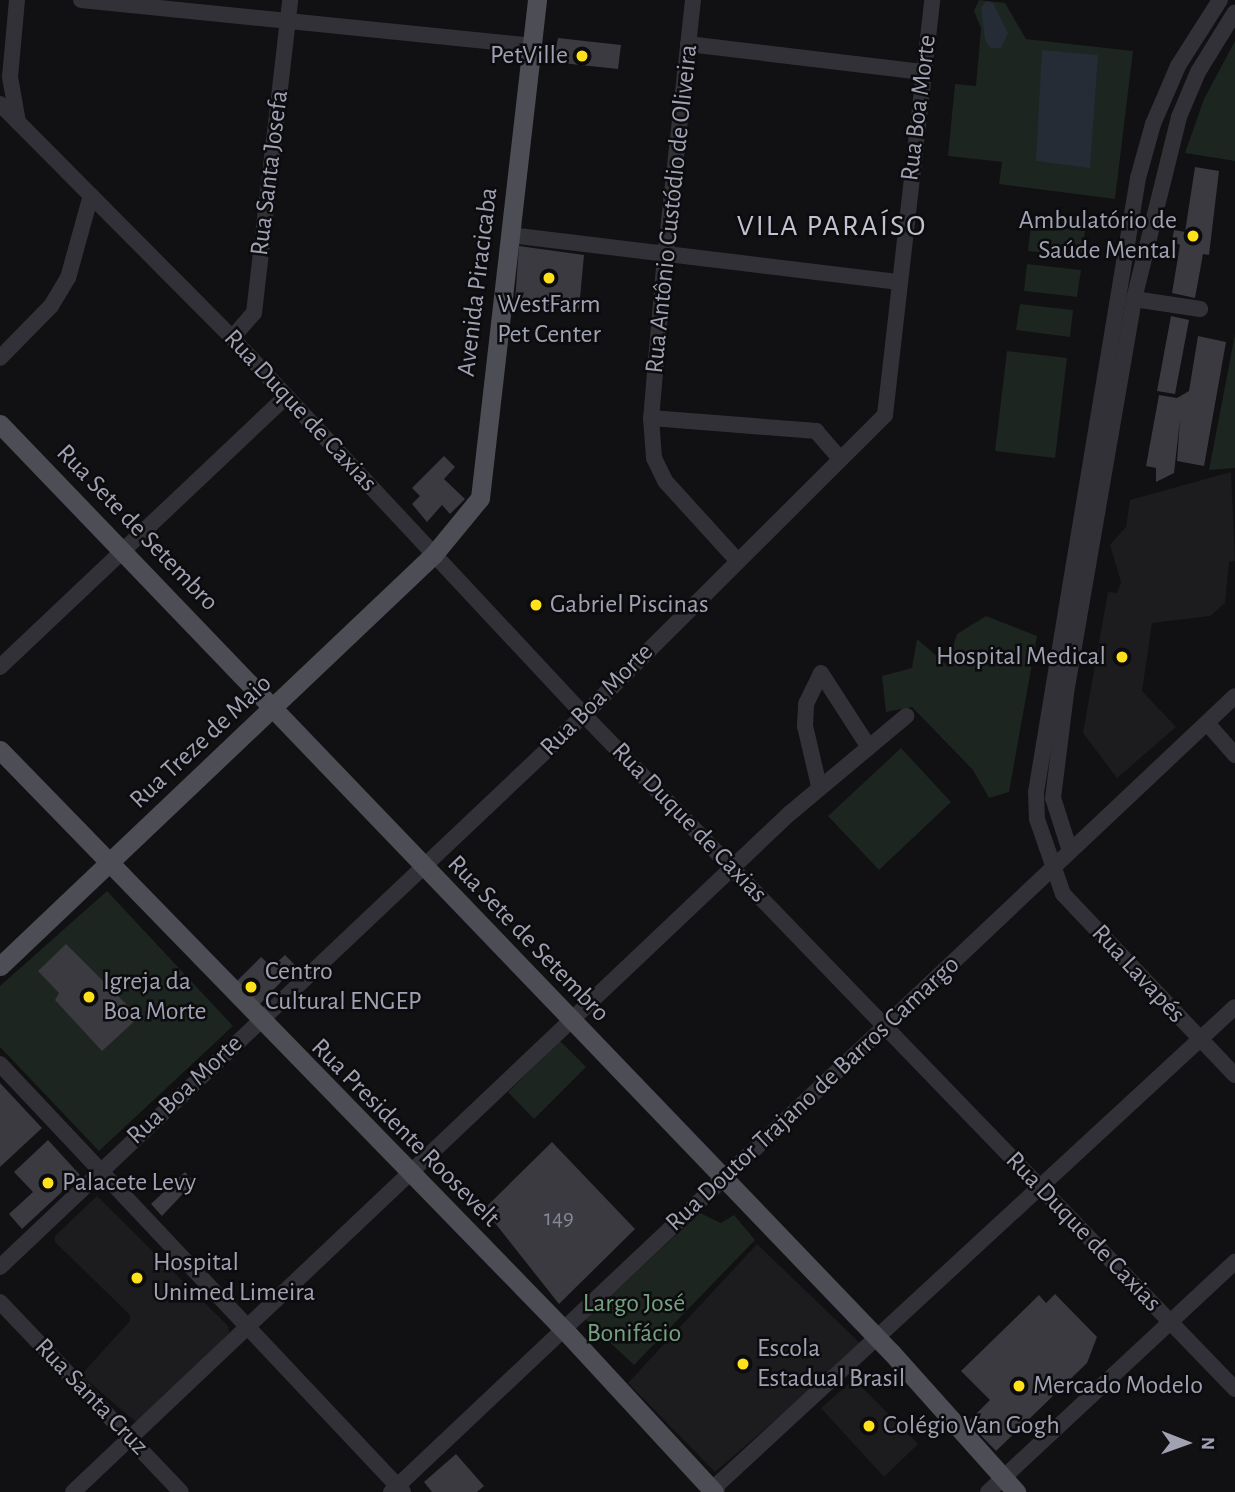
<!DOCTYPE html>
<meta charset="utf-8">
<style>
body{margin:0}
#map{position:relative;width:1235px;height:1492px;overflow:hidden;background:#111012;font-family:"Alegreya Sans",sans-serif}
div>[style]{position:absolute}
.built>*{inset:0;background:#1c1c1f}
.green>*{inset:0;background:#1c251f}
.water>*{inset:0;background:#262c36}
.building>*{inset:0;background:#3a3a40}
.minor>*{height:16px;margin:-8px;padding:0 8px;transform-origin:8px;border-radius:8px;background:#313137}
.major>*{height:19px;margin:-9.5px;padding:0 9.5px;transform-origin:9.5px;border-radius:9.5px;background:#4d4d56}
.dots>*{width:19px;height:19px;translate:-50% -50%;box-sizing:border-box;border:4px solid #0c0b0d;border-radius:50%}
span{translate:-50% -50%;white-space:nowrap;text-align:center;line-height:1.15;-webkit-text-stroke:5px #0c0b0d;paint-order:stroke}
.number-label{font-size:23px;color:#868897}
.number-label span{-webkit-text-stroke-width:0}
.poi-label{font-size:26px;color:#a0a2b4}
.right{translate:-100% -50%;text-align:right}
.left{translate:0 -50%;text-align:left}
.street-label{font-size:26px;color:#a0a2b4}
.park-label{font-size:26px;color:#75a181}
.quarter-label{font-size:30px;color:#c1c2d0;letter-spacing:2px}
.north{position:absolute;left:1151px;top:1408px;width:70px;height:70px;-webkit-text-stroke:5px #0c0b0d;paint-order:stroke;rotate:91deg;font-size:19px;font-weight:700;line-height:28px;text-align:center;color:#a0a2b4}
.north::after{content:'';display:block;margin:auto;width:24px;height:32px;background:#a0a2b4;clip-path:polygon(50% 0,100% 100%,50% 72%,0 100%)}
</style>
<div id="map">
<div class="built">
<div style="clip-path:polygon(1231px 472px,1235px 561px,1229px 562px,1225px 603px,1210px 616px,1152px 623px,1142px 691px,1176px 727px,1117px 778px,1083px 733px,1108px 592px,1117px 593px,1121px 582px,1110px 545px,1126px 527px,1130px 500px)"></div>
<div style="clip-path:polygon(97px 1196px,228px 1326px,229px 1333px,137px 1423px,81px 1375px,130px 1321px,130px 1315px,55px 1242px,55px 1236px)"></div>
<div style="clip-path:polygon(757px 1244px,862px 1345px,715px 1472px,628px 1383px)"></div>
<div style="clip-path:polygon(854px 1379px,918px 1444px,884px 1477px,821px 1408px)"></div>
</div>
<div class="green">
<div style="clip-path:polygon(979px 0,1005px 3px,1026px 39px,1133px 51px,1115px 199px,999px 184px,1002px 162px,948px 156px,955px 84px,976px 86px,981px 28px,974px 11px)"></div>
<div style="clip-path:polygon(1235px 41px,1235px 161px,1185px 153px,1204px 99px)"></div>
<div style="clip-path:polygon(1031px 224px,1085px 231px,1081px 257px,1028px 251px)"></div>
<div style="clip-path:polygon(1027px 264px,1081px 270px,1077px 297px,1024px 291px)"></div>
<div style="clip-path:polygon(1020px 304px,1073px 310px,1070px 337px,1016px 330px)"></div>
<div style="clip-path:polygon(1235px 334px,1235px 468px,1208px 470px,1209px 470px)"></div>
<div style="clip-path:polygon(1007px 351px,1067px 358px,1055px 458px,995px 451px)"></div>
<div style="clip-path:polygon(986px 616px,1037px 636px,1009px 792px,989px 798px,973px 770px,912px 707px,886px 712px,882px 676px,912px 668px,917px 639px,947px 665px,957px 634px)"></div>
<div style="clip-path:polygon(901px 748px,951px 802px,879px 870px,828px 816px)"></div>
<div style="clip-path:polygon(107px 891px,233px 1026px,99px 1151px,0 1047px,0 986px)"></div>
<div style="clip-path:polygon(560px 1041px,586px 1067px,534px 1119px,508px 1092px)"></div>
<div style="clip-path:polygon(700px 1213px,721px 1223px,734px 1215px,755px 1240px,634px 1365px,585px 1319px)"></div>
</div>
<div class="water">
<div style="clip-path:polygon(986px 1px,993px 3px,1008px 33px,1001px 48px,990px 48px,985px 40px,981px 8px)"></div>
<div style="clip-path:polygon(1042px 50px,1098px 55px,1090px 168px,1036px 161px)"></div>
</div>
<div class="building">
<div style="clip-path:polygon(558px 38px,621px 45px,618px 69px,543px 61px,544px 50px,556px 48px)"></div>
<div style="clip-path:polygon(1195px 167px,1219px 171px,1209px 255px,1203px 254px,1195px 298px,1172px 293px,1180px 245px,1172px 241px,1174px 230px,1185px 232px)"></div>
<div style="clip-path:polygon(519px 246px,584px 255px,579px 309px,515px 301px)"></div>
<div style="clip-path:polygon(1171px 316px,1189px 320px,1175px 394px,1157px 391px)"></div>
<div style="clip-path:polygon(1198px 336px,1226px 342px,1204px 466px,1177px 461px,1180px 419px,1174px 473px,1156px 482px,1156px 468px,1146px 466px,1159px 395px,1177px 398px,1189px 391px)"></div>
<div style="clip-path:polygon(444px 456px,455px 467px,444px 479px,465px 499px,450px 514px,442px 505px,427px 522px,412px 504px,420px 496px,412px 488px)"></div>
<div style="clip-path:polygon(66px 944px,139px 1017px,102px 1051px,55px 1000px,59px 993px,38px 971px)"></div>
<div style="clip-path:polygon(285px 955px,296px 966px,260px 1004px,237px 981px,261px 957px,272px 967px)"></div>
<div style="clip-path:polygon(0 1083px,42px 1128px,0 1167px)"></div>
<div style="clip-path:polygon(48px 1140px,80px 1175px,22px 1229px,9px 1214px,33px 1192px,14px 1172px)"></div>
<div style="clip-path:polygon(552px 1142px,635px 1229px,559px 1304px,484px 1209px)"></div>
<div style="clip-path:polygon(185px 1172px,194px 1182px,162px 1216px,151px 1204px)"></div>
<div style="clip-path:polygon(1055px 1294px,1097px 1337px,1087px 1363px,996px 1451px,968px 1422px,990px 1400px,961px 1371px,1039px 1295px,1046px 1303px)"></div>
<div style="clip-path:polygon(456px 1454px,484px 1486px,477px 1492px,432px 1492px,424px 1482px)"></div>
</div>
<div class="minor">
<div style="left:17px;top:0;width:77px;rotate:95.2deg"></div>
<div style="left:10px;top:77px;width:46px;rotate:79.9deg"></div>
<div style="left:81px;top:0;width:453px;rotate:5.8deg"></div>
<div style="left:693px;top:0;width:258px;rotate:96.2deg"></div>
<div style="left:665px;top:256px;width:163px;rotate:94.9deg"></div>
<div style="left:651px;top:418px;width:40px;rotate:85.7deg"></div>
<div style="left:654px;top:458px;width:25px;rotate:64deg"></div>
<div style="left:665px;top:481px;width:107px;rotate:47.7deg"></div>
<div style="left:1220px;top:0;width:78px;rotate:122.5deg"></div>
<div style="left:1178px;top:66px;width:63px;rotate:113.3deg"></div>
<div style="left:1153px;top:124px;width:56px;rotate:105.5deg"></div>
<div style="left:1138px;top:178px;width:622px;rotate:99.43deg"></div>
<div style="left:1036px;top:792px;width:27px;rotate:88deg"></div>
<div style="left:1037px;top:819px;width:79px;rotate:70.9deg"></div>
<div style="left:1063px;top:894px;width:250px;rotate:46.5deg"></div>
<div style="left:688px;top:44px;width:236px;rotate:6.8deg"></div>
<div style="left:0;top:104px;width:330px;rotate:45.2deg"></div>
<div style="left:232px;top:338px;width:516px;rotate:46.96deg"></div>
<div style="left:584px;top:715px;width:937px;rotate:45.99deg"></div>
<div style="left:510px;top:235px;width:392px;rotate:6.9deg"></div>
<div style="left:1134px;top:299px;width:67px;rotate:8.6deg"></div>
<div style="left:232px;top:338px;width:33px;rotate:-49deg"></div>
<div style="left:254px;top:313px;width:315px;rotate:-83.4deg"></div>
<div style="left:0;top:358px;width:73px;rotate:-45.6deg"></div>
<div style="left:51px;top:306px;width:33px;rotate:-59deg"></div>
<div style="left:68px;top:278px;width:86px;rotate:-74.5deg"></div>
<div style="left:651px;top:418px;width:166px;rotate:4.5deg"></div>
<div style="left:816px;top:431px;width:37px;rotate:49deg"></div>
<div style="left:0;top:667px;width:391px;rotate:-43.4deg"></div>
<div style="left:821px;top:673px;width:87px;rotate:57.2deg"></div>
<div style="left:1207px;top:723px;width:43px;rotate:48.8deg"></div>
<div style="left:819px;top:786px;width:62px;rotate:-103.1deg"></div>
<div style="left:805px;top:726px;width:22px;rotate:-87deg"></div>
<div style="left:806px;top:704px;width:34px;rotate:-64deg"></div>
<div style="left:1069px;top:848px;width:52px;rotate:-107.7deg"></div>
<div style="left:1053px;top:798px;width:106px;rotate:-82.9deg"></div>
<div style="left:1066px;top:693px;width:400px;rotate:-80.2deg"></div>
<div style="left:1134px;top:299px;width:187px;rotate:-76.1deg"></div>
<div style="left:1179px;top:117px;width:49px;rotate:-67.1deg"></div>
<div style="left:1198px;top:72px;width:70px;rotate:-58.3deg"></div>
<div style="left:0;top:1064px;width:588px;rotate:46.72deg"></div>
<div style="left:0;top:1267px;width:804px;rotate:-43.39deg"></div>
<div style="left:584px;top:715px;width:425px;rotate:-44.9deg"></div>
<div style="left:885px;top:415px;width:418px;rotate:-83.5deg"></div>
<div style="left:0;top:1302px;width:262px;rotate:46.4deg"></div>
<div style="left:73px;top:1492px;width:986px;rotate:-43.44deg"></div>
<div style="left:789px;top:814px;width:153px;rotate:-39.9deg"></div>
<div style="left:391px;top:1492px;width:1160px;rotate:-43.32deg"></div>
<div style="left:716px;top:1492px;width:8px;rotate:-76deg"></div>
<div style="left:718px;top:1484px;width:703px;rotate:-42.7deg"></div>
<div style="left:988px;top:1492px;width:338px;rotate:-43deg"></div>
</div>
<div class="major">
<div style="left:0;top:424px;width:1286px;rotate:46.17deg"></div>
<div style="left:891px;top:1352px;width:188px;rotate:48.2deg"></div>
<div style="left:0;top:750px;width:817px;rotate:45.79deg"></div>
<div style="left:570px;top:1336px;width:212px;rotate:47.3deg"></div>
<div style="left:0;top:966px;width:598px;rotate:-43.51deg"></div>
<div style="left:434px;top:554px;width:72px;rotate:-50.6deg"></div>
<div style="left:480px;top:498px;width:501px;rotate:-83.47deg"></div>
</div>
<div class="dots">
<div style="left:582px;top:56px;background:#ffe11b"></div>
<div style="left:1193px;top:236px;background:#ffe11b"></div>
<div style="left:549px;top:278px;background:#ffe11b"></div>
<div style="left:536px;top:605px;background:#ffe11b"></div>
<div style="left:1122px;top:657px;background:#ffe11b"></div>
<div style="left:251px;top:987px;background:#ffe11b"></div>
<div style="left:89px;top:997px;background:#ffe11b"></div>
<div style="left:48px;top:1183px;background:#ffe11b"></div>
<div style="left:137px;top:1278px;background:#ffe11b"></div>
<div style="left:743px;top:1364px;background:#ffe11b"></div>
<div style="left:1019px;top:1386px;background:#ffe11b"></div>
<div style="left:869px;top:1426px;background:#ffe11b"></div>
</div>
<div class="number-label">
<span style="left:559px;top:1219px">149</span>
</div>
<div class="poi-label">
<span class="right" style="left:568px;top:56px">PetVille</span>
<span class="right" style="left:1177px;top:236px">Ambulatório de<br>Saúde Mental</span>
<span style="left:549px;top:320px">WestFarm<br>Pet Center</span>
<span class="left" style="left:550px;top:605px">Gabriel Piscinas</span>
<span class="right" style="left:1106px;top:657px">Hospital Medical</span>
<span class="left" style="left:265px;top:987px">Centro<br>Cultural ENGEP</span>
<span class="left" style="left:103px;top:997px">Igreja da<br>Boa Morte</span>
<span class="left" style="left:62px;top:1183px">Palacete Levy</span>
<span class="left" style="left:153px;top:1278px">Hospital<br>Unimed Limeira</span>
<span class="left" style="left:757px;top:1364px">Escola<br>Estadual Brasil</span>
<span class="left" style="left:1033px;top:1386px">Mercado Modelo</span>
<span class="left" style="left:883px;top:1426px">Colégio Van Gogh</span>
</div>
<div class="street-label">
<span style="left:919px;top:108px;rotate:-83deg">Rua Boa Morte</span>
<span style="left:270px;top:173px;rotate:-83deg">Rua Santa Josefa</span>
<span style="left:672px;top:209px;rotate:-84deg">Rua Antônio Custódio de Oliveira</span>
<span style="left:478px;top:282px;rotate:-83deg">Avenida Piracicaba</span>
<span style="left:300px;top:411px;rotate:47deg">Rua Duque de Caxias</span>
<span style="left:137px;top:528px;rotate:46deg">Rua Sete de Setembro</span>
<span style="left:597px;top:700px;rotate:-45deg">Rua Boa Morte</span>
<span style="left:201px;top:742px;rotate:-43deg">Rua Treze de Maio</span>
<span style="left:689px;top:823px;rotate:46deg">Rua Duque de Caxias</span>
<span style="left:528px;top:939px;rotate:46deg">Rua Sete de Setembro</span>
<span style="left:1138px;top:974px;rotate:47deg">Rua Lavapés</span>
<span style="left:185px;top:1090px;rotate:-43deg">Rua Boa Morte</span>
<span style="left:813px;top:1094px;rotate:-43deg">Rua Doutor Trajano de Barros Camargo</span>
<span style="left:405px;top:1133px;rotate:45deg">Rua Presidente Roosevelt</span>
<span style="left:1083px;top:1232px;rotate:46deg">Rua Duque de Caxias</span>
<span style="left:91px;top:1397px;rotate:46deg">Rua Santa Cruz</span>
</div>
<div class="park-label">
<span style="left:634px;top:1319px">Largo José<br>Bonifácio</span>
</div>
<div class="quarter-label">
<span style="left:832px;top:226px">VILA PARAÍSO</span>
</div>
<div class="north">N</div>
</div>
